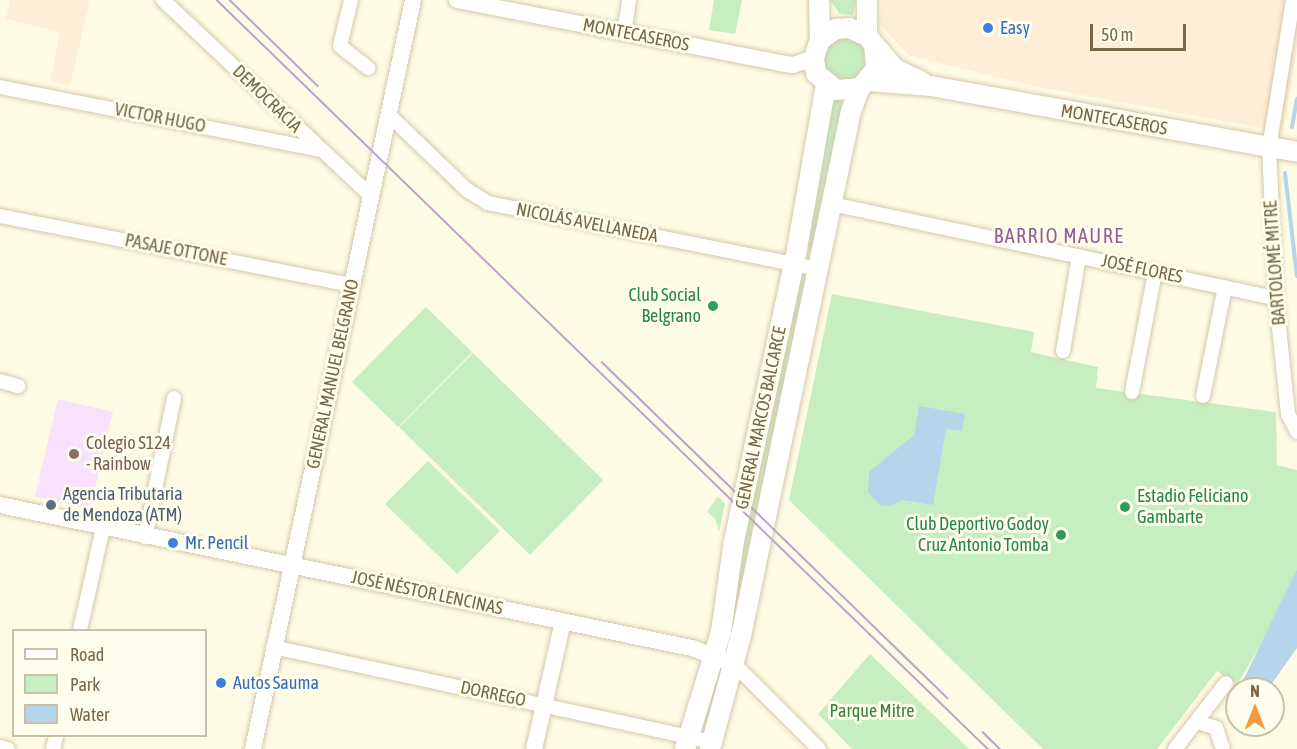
<!DOCTYPE html>
<meta charset="utf-8">
<style>
body{margin:0}
#map{position:relative;width:1297px;height:749px;overflow:hidden;background:#fefbe4;font-family:"Asap Condensed",sans-serif}
div>[style]{position:absolute}
.commercial>*{inset:0;background:#ffeed7}
.education>*{inset:0;background:#f9e0fb}
.green>*{inset:0;background:#c6eec1}
.round{border-radius:50%}
.water>*{inset:0;background:#b6d4ea}
.pier>*{inset:0;background:#fefbe4}
.stream>*{height:4px;margin:-2px;padding:0 2px;transform-origin:2px;border-radius:2px;background:#b6d4ea}
.roads{filter:drop-shadow(0 0 2px #d4c8ab) drop-shadow(0 0 2px #d4c8ab)}
.minor>*{height:14px;margin:-7px;padding:0 7px;transform-origin:7px;border-radius:7px;background:#fff}
.tertiary>*{height:16px;margin:-8px;padding:0 8px;transform-origin:8px;border-radius:8px;background:#fff}
.secondary>*{height:20px;margin:-10px;padding:0 10px;transform-origin:10px;border-radius:10px;background:#fff}
.tram>*{height:1.5px;margin:-0.75px;padding:0 0.75px;transform-origin:0.75px;border-radius:0.75px;background:#c2a1c9}
.dots>*{width:16px;height:16px;translate:-50% -50%;box-sizing:border-box;border:3px solid #fffdec;border-radius:50%}
span{translate:-50% -50%;white-space:nowrap;text-align:center;line-height:1.15;-webkit-text-stroke:6px #fffdec;paint-order:stroke}
.shop-label{font-size:18px;color:#366cbe}
.left{translate:0 -50%;text-align:left}
.street-label{font-size:18px;color:#7a6747}
.leisure-label{font-size:18px;color:#27864d}
.right{translate:-100% -50%;text-align:right}
.education-label{font-size:18px;color:#785e54}
.service-label{font-size:18px;color:#4e5e75}
.park-label{font-size:18px;color:#3e813d}
.neighbourhood-label{font-size:20px;color:#935d97;letter-spacing:1.5px}
.legend{position:absolute;left:12px;top:629px;width:195px;height:108px;box-sizing:border-box;background:#fffdec;border:2px solid #cac1aa;margin:0;padding:8px 10px;list-style:none;font-size:18px;color:#7a6747}
.legend li{display:flex;align-items:center;gap:12px;height:30px}
.legend b{width:30px;border:2px solid #cac1aa}
.north{position:absolute;left:1225px;top:677px;width:60px;height:60px;box-sizing:border-box;background:#fffdec;border:2px solid #cac1aa;border-radius:50%;rotate:0deg;font-size:16px;font-weight:700;line-height:24px;text-align:center;color:#7a6747}
.north::after{content:'';display:block;margin:auto;width:21px;height:27px;background:#f4993d;clip-path:polygon(50% 0,100% 100%,50% 72%,0 100%)}
.scale{position:absolute;left:1090px;top:24px;width:96px;height:27px;box-sizing:border-box;border:3px solid #7a6747;border-top:0;padding-left:8px;font-size:18px;line-height:21px;white-space:nowrap;color:#7a6747;-webkit-text-stroke:4px #fffdec;paint-order:stroke}
</style>
<div id="map">
<div class="commercial">
<div style="clip-path:polygon(10px 0,90px 0,70px 86px,50px 81px,60px 32px,6px 19px)"></div>
<div style="clip-path:polygon(883px 0,1297px 0,1297px 47px,1283px 132px,1033px 86px,910px 56px,879px 24px)"></div>
</div>
<div class="education">
<div style="clip-path:polygon(58px 399px,113px 412px,90px 509px,35px 496px)"></div>
</div>
<div class="green">
<div style="clip-path:polygon(714px 0,742px 0,735px 34px,709px 30px)"></div>
<div style="clip-path:polygon(830px 0,856px 0,853px 15px,840px 14px)"></div>
<div class="round" style="left:823px;top:36px;width:46px;height:46px"></div>
<div style="clip-path:polygon(831px 97px,846px 99px,815px 244px,806px 251px)"></div>
<div style="clip-path:polygon(799px 273px,806px 275px,807px 280px,728px 642px,726px 628px)"></div>
<div style="clip-path:polygon(832px 294px,1034px 332px,1031px 352px,1098px 367px,1096px 388px,1276px 412px,1277px 465px,1297px 470px,1297px 569px,1277px 617px,1237px 685px,1217px 671px,1157px 749px,1043px 749px,789px 500px)"></div>
<div style="clip-path:polygon(426px 307px,472px 352px,398px 427px,352px 382px)"></div>
<div style="clip-path:polygon(473px 353px,603px 480px,530px 555px,399px 427px)"></div>
<div style="clip-path:polygon(428px 461px,500px 531px,457px 574px,385px 504px)"></div>
<div style="clip-path:polygon(718px 496px,725px 504px,719px 532px,715px 518px,707px 512px)"></div>
<div style="clip-path:polygon(870px 654px,969px 749px,852px 749px,818px 714px)"></div>
</div>
<div class="water">
<div style="clip-path:polygon(919px 406px,965px 414px,962px 431px,946px 429px,933px 505px,903px 500px,890px 506px,881px 505px,868px 493px,869px 472px,914px 435px)"></div>
<div style="clip-path:polygon(1297px 569px,1297px 648px,1268px 689px,1239px 689px)"></div>
</div>
<div class="pier">
<div style="clip-path:polygon(1230px 700px,1237px 705px,1237px 724px,1219px 749px,1199px 749px,1194px 746px)"></div>
</div>
<div class="stream">
<div style="left:1292px;top:127px;width:29px;rotate:-80deg"></div>
<div style="left:1285px;top:173px;width:104px;rotate:83.4deg"></div>
</div>
<div class="roads">
<div class="minor">
<div style="left:163px;top:0;width:287px;rotate:43.3deg"></div>
<div style="left:351px;top:0;width:47px;rotate:103.4deg"></div>
<div style="left:340px;top:46px;width:36px;rotate:38deg"></div>
<div style="left:1293px;top:0;width:150px;rotate:99.2deg"></div>
<div style="left:1269px;top:148px;width:150px;rotate:87.3deg"></div>
<div style="left:1276px;top:298px;width:117px;rotate:84.1deg"></div>
<div style="left:1288px;top:414px;width:20px;rotate:63deg"></div>
<div style="left:624px;top:33px;width:33px;rotate:-81deg"></div>
<div style="left:0;top:87px;width:326px;rotate:11.1deg"></div>
<div style="left:388px;top:114px;width:110px;rotate:43.9deg"></div>
<div style="left:467px;top:190px;width:25px;rotate:32deg"></div>
<div style="left:488px;top:203px;width:337px;rotate:11.3deg"></div>
<div style="left:832px;top:204px;width:454px;rotate:12deg"></div>
<div style="left:0;top:216px;width:360px;rotate:11.1deg"></div>
<div style="left:1063px;top:351px;width:96px;rotate:-80.4deg"></div>
<div style="left:0;top:381px;width:19px;rotate:16deg"></div>
<div style="left:1132px;top:392px;width:122px;rotate:-79.1deg"></div>
<div style="left:1203px;top:396px;width:111px;rotate:-78.6deg"></div>
<div style="left:145px;top:537px;width:142px;rotate:-78.2deg"></div>
<div style="left:80px;top:630px;width:105px;rotate:-77.3deg"></div>
<div style="left:273px;top:647px;width:449px;rotate:12.2deg"></div>
<div style="left:734px;top:664px;width:120px;rotate:45deg"></div>
<div style="left:1198px;top:722px;width:19px;rotate:18deg"></div>
<div style="left:1216px;top:728px;width:22px;rotate:72deg"></div>
<div style="left:0;top:747px;width:8px;rotate:14deg"></div>
<div style="left:53px;top:749px;width:13px;rotate:-77deg"></div>
<div style="left:1175px;top:749px;width:83px;rotate:-52.3deg"></div>
</div>
<div class="tertiary">
<div style="left:457px;top:0;width:329px;rotate:11deg"></div>
<div style="left:780px;top:63px;width:13px;rotate:9deg"></div>
<div style="left:793px;top:65px;width:22px;rotate:-18deg"></div>
<div style="left:0;top:505px;width:707px;rotate:11.68deg"></div>
<div style="left:692px;top:648px;width:45px;rotate:20.9deg"></div>
<div style="left:253px;top:749px;width:766px;rotate:-77.94deg"></div>
<div style="left:534px;top:749px;width:131px;rotate:-77.2deg"></div>
</div>
<div class="secondary">
<div style="left:819px;top:0;width:40px;rotate:88.6deg"></div>
<div style="left:867px;top:36px;width:36px;rotate:-90deg"></div>
<div style="left:874px;top:45px;width:24px;rotate:85deg"></div>
<div style="left:876px;top:69px;width:25px;rotate:130deg"></div>
<div style="left:860px;top:88px;width:24px;rotate:175deg"></div>
<div style="left:836px;top:90px;width:26px;rotate:-140deg"></div>
<div style="left:816px;top:73px;width:15px;rotate:-98deg"></div>
<div style="left:814px;top:58px;width:19px;rotate:-72deg"></div>
<div style="left:820px;top:40px;width:19px;rotate:-35deg"></div>
<div style="left:836px;top:29px;width:13px;rotate:-4deg"></div>
<div style="left:849px;top:28px;width:20px;rotate:24deg"></div>
<div style="left:867px;top:36px;width:43px;rotate:49.7deg"></div>
<div style="left:895px;top:69px;width:29px;rotate:25deg"></div>
<div style="left:868px;top:81px;width:63px;rotate:4.5deg"></div>
<div style="left:931px;top:86px;width:372px;rotate:10.2deg"></div>
<div style="left:685px;top:749px;width:122px;rotate:-72.9deg"></div>
<div style="left:721px;top:632px;width:92px;rotate:-81.9deg"></div>
<div style="left:734px;top:541px;width:299px;rotate:-77.8deg"></div>
<div style="left:797px;top:249px;width:168px;rotate:-80deg"></div>
<div style="left:710px;top:749px;width:117px;rotate:-74.7deg"></div>
<div style="left:741px;top:636px;width:536px;rotate:-78.17deg"></div>
<div style="left:851px;top:111px;width:25px;rotate:-69deg"></div>
</div>
</div>
<div class="tram">
<div style="left:217px;top:0;width:1075px;rotate:44.17deg"></div>
<div style="left:230px;top:0;width:123px;rotate:44.3deg"></div>
<div style="left:602px;top:362px;width:482px;rotate:44.2deg"></div>
<div style="left:983px;top:732px;width:24px;rotate:45deg"></div>
</div>
<div class="dots">
<div style="left:988px;top:28px;background:#3f7fe0"></div>
<div style="left:713px;top:306px;background:#2e9e5b"></div>
<div style="left:74px;top:454px;background:#8d6e63"></div>
<div style="left:51px;top:505px;background:#5c6f8a"></div>
<div style="left:1125px;top:507px;background:#2e9e5b"></div>
<div style="left:1061px;top:535px;background:#2e9e5b"></div>
<div style="left:173px;top:543px;background:#3f7fe0"></div>
<div style="left:221px;top:683px;background:#3f7fe0"></div>
</div>
<div class="shop-label">
<span class="left" style="left:1000px;top:28px">Easy</span>
<span class="left" style="left:185px;top:543px">Mr. Pencil</span>
<span class="left" style="left:233px;top:683px">Autos Sauma</span>
</div>
<div class="street-label">
<span style="left:636px;top:35px;rotate:11deg">MONTECASEROS</span>
<span style="left:267px;top:99px;rotate:44deg">DEMOCRACIA</span>
<span style="left:160px;top:118px;rotate:11deg">VICTOR HUGO</span>
<span style="left:1114px;top:120px;rotate:10deg">MONTECASEROS</span>
<span style="left:587px;top:223px;rotate:11deg">NICOLÁS AVELLANEDA</span>
<span style="left:176px;top:250px;rotate:11deg">PASAJE OTTONE</span>
<span style="left:1275px;top:263px;rotate:-94deg">BARTOLOMÉ MITRE</span>
<span style="left:1142px;top:269px;rotate:12deg">JOSÉ FLORES</span>
<span style="left:333px;top:374px;rotate:-78deg">GENERAL MANUEL BELGRANO</span>
<span style="left:761px;top:418px;rotate:-78deg">GENERAL MARCOS BALCARCE</span>
<span style="left:427px;top:593px;rotate:12deg">JOSÉ NÉSTOR LENCINAS</span>
<span style="left:493px;top:694px;rotate:12deg">DORREGO</span>
</div>
<div class="leisure-label">
<span class="right" style="left:701px;top:306px">Club Social<br>Belgrano</span>
<span class="left" style="left:1137px;top:507px">Estadio Feliciano<br>Gambarte</span>
<span class="right" style="left:1049px;top:535px">Club Deportivo Godoy<br>Cruz Antonio Tomba</span>
</div>
<div class="education-label">
<span class="left" style="left:86px;top:454px">Colegio S124<br>- Rainbow</span>
</div>
<div class="service-label">
<span class="left" style="left:63px;top:505px">Agencia Tributaria<br>de Mendoza (ATM)</span>
</div>
<div class="park-label">
<span style="left:872px;top:711px">Parque Mitre</span>
</div>
<div class="neighbourhood-label">
<span style="left:1059px;top:235px">BARRIO MAURE</span>
</div>
<ul class="legend">
<li><b style="height:8px;background:#fff"></b>Road</li>
<li><b style="height:16px;background:#c6eec1"></b>Park</li>
<li><b style="height:16px;background:#b6d4ea"></b>Water</li>
</ul>
<div class="north">N</div>
<div class="scale">50 m</div>
</div>
